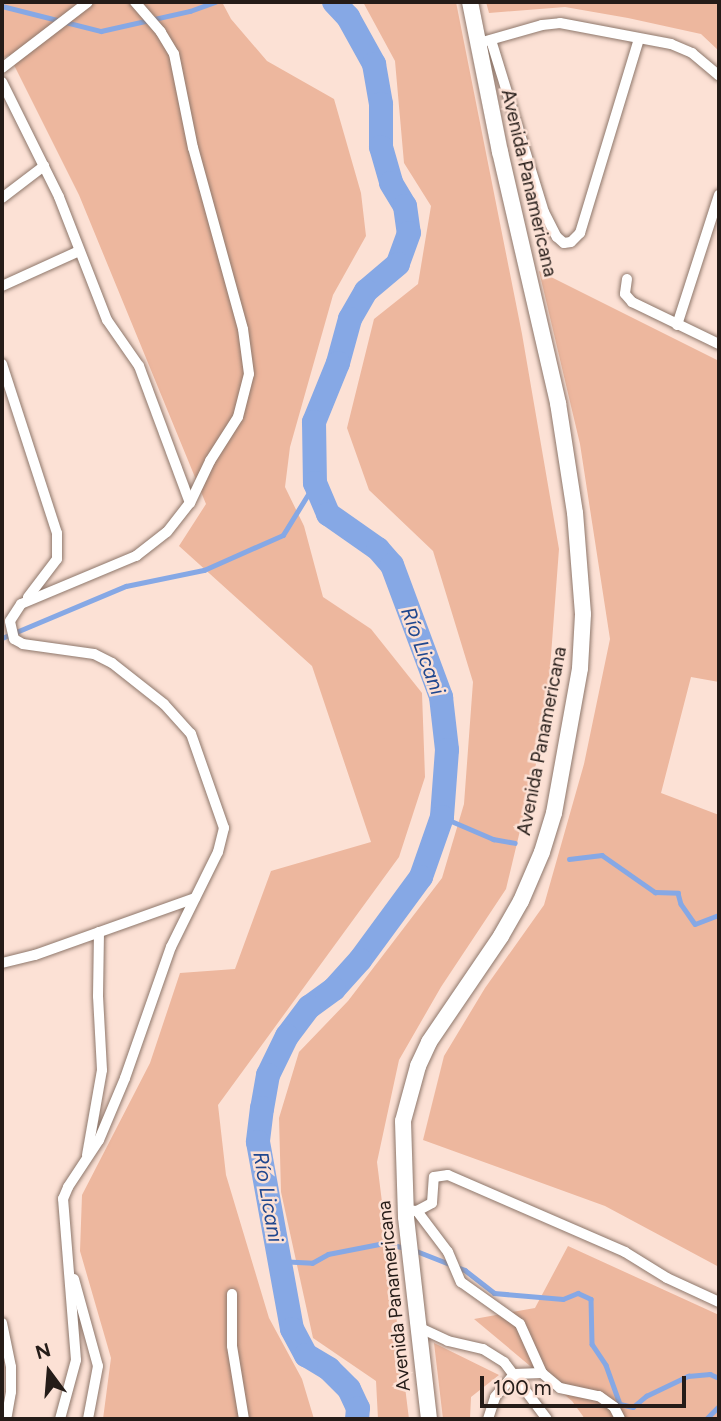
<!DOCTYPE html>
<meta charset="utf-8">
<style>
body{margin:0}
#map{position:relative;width:721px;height:1421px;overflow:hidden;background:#fce1d5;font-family:Figtree,sans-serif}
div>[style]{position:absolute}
.green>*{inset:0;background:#edb79e}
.stream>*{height:4.5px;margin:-2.25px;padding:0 2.25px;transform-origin:2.25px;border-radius:2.25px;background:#86a8e5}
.river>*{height:24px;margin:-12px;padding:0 12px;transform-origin:12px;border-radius:12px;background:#86a8e5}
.roads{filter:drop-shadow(0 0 2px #8e776b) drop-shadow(0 0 2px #8e776b)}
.minor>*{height:10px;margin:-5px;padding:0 5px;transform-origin:5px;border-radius:5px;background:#fff}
.secondary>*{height:16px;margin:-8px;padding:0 8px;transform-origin:8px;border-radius:8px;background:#fff}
span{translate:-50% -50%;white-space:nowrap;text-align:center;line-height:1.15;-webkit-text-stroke:5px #fce1d5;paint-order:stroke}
.street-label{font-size:19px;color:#251c18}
.water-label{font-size:21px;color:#20478e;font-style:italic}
.frame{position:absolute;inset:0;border:4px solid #251c18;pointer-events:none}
.north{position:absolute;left:14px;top:1337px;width:70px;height:70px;-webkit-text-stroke:5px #fce1d5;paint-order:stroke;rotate:344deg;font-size:19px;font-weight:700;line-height:28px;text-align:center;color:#251c18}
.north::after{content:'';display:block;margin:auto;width:24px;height:32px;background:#251c18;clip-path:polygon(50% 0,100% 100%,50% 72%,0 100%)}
.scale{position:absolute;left:480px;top:1376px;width:206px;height:32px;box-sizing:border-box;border:4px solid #251c18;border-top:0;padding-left:9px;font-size:21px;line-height:24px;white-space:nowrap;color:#251c18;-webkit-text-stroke:5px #fce1d5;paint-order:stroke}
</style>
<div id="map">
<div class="green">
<div style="clip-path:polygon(2px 2px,222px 2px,231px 19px,267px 61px,334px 99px,361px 193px,366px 236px,333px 295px,290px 447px,285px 487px,304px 526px,323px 597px,371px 629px,422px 693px,425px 777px,399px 857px,218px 1105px,226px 1175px,269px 1318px,302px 1379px,314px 1419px,103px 1419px,111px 1358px,80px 1251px,82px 1195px,150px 1063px,180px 973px,235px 969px,271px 871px,371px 842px,312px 666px,179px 546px,206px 504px,79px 195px,9px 55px,2px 59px)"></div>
<div style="clip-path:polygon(363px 2px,456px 2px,522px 334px,559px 549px,546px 722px,506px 889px,441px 987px,399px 1060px,377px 1162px,409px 1419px,378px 1419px,376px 1381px,313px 1338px,281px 1192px,279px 1118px,299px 1052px,348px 1001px,442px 878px,464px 804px,473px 682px,433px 551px,369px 490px,347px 428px,374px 319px,418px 284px,431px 206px,404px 163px,395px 61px)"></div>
<div style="clip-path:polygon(486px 2px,719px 2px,719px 51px,701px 34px,628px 18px,565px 7px,489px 13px)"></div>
<div style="clip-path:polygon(539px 271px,719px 361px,719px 682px,691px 677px,661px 793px,719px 815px,719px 1267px,605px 1206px,423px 1140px,444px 1056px,485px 988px,544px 905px,584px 764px,610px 639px,580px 444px)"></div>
<div style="clip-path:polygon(568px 1246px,719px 1315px,719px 1419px,585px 1419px,572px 1401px,474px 1319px,535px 1308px)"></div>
<div style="clip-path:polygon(434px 1343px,499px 1375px,471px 1397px,470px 1419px,443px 1419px)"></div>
</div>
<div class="stream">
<div style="left:2px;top:6px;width:102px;rotate:14.2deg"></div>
<div style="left:101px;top:31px;width:91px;rotate:-12.7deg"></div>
<div style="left:190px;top:11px;width:27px;rotate:-20deg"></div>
<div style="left:2px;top:638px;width:134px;rotate:-22.8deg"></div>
<div style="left:126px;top:586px;width:80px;rotate:-11.6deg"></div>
<div style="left:204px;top:570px;width:86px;rotate:-23.9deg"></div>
<div style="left:283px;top:535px;width:61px;rotate:-58.4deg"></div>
<div style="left:442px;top:817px;width:56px;rotate:23.3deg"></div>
<div style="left:493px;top:839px;width:22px;rotate:10deg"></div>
<div style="left:569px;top:859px;width:33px;rotate:-7deg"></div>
<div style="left:602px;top:855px;width:65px;rotate:34.9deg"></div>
<div style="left:655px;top:892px;width:23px;rotate:2deg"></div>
<div style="left:678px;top:893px;width:11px;rotate:75deg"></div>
<div style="left:681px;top:904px;width:24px;rotate:55deg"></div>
<div style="left:695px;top:924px;width:26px;rotate:-21deg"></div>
<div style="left:414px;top:1250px;width:55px;rotate:21.4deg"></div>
<div style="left:465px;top:1270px;width:37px;rotate:38deg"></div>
<div style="left:494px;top:1293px;width:69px;rotate:5deg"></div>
<div style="left:563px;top:1299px;width:16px;rotate:-22deg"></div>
<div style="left:578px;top:1293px;width:14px;rotate:25deg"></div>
<div style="left:591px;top:1299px;width:45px;rotate:88.7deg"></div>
<div style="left:592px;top:1344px;width:25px;rotate:56deg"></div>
<div style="left:606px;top:1365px;width:41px;rotate:70.3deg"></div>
<div style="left:620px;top:1404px;width:13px;rotate:13deg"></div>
<div style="left:633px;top:1407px;width:17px;rotate:-40deg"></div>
<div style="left:646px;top:1396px;width:47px;rotate:-25.5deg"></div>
<div style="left:688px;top:1376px;width:22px;rotate:-5deg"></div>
<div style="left:710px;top:1374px;width:10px;rotate:24deg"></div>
<div style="left:278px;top:1261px;width:34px;rotate:3deg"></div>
<div style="left:312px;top:1263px;width:18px;rotate:-29deg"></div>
<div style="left:328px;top:1254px;width:57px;rotate:-11.1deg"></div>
<div style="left:384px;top:1243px;width:23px;rotate:13deg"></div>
<div style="left:706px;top:1419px;width:18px;rotate:-45deg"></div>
</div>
<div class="river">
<div style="left:334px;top:2px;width:21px;rotate:47deg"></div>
<div style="left:348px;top:17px;width:54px;rotate:61deg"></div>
<div style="left:374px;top:64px;width:41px;rotate:80.1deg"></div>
<div style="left:381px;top:104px;width:43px;rotate:90deg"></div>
<div style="left:381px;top:147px;width:37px;rotate:74deg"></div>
<div style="left:391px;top:183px;width:27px;rotate:59deg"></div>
<div style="left:405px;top:206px;width:27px;rotate:82deg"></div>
<div style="left:409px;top:233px;width:33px;rotate:110deg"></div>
<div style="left:398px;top:264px;width:42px;rotate:139.8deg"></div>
<div style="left:366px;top:291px;width:32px;rotate:120deg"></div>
<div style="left:350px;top:319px;width:46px;rotate:105.3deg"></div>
<div style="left:338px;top:363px;width:64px;rotate:112.1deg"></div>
<div style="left:314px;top:422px;width:61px;rotate:89.1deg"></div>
<div style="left:315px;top:483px;width:34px;rotate:67deg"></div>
<div style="left:328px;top:514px;width:61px;rotate:35deg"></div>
<div style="left:378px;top:549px;width:21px;rotate:49deg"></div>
<div style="left:392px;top:565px;width:141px;rotate:69.6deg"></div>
<div style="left:441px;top:697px;width:53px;rotate:83.5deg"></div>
<div style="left:447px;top:750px;width:67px;rotate:94.3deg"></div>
<div style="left:442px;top:817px;width:64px;rotate:109.3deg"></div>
<div style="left:421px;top:877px;width:103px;rotate:126.3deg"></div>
<div style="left:360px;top:960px;width:39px;rotate:132deg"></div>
<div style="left:334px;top:989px;width:31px;rotate:144deg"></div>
<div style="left:309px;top:1007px;width:36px;rotate:127deg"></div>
<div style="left:287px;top:1036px;width:43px;rotate:116deg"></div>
<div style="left:268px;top:1075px;width:34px;rotate:100deg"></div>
<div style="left:262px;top:1108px;width:34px;rotate:97deg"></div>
<div style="left:258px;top:1142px;width:190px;rotate:79.7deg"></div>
<div style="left:292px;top:1329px;width:30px;rotate:62deg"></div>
<div style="left:306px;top:1355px;width:27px;rotate:31deg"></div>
<div style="left:329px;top:1369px;width:28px;rotate:45deg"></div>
<div style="left:349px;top:1389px;width:21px;rotate:65deg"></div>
<div style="left:358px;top:1408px;width:11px;rotate:95deg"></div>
</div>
<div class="roads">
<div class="minor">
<div style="left:491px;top:40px;width:180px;rotate:72.9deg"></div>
<div style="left:544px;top:212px;width:28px;rotate:63deg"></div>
<div style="left:557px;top:237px;width:9px;rotate:41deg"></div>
<div style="left:564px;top:243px;width:7px;rotate:-8deg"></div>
<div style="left:571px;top:242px;width:13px;rotate:-45deg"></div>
<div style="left:580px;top:233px;width:203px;rotate:-73.1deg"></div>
<div style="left:486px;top:41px;width:58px;rotate:-15.9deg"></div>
<div style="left:542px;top:25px;width:18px;rotate:-6deg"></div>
<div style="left:560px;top:23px;width:113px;rotate:10.7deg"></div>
<div style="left:671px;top:44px;width:23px;rotate:23deg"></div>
<div style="left:692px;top:53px;width:35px;rotate:40deg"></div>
<div style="left:2px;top:68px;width:108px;rotate:-37.5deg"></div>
<div style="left:2px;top:82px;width:128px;rotate:63.6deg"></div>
<div style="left:59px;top:197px;width:132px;rotate:68.7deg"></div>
<div style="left:107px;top:320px;width:56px;rotate:55.2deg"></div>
<div style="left:139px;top:366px;width:146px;rotate:69.6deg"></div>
<div style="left:2px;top:198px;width:53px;rotate:-37.3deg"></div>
<div style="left:627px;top:279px;width:15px;rotate:98deg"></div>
<div style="left:625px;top:294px;width:11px;rotate:49deg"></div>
<div style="left:632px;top:302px;width:97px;rotate:25.8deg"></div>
<div style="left:2px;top:286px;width:85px;rotate:-24.4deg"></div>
<div style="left:677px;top:325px;width:137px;rotate:-72.1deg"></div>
<div style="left:2px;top:364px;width:178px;rotate:72deg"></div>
<div style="left:57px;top:533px;width:26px;rotate:90deg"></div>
<div style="left:57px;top:559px;width:48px;rotate:127.3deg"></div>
<div style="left:2px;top:963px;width:34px;rotate:-14deg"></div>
<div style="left:35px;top:955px;width:170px;rotate:-19.6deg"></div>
<div style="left:87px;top:1155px;width:86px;rotate:-80deg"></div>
<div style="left:102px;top:1070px;width:74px;rotate:-93.1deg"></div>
<div style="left:98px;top:996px;width:64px;rotate:-89.1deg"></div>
<div style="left:405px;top:1210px;width:12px;rotate:5deg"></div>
<div style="left:417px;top:1211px;width:17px;rotate:-28deg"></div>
<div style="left:432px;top:1203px;width:26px;rotate:-86deg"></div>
<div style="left:434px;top:1177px;width:14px;rotate:-8deg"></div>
<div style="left:448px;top:1175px;width:193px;rotate:23.5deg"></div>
<div style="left:625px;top:1252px;width:49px;rotate:31.8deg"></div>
<div style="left:667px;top:1278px;width:57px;rotate:24.8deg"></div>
<div style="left:417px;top:1211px;width:51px;rotate:52.9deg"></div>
<div style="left:448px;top:1252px;width:33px;rotate:67deg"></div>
<div style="left:461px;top:1282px;width:72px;rotate:35.4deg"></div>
<div style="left:520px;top:1324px;width:54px;rotate:65.8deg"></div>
<div style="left:74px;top:1279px;width:90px;rotate:74.6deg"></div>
<div style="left:98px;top:1366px;width:54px;rotate:100.7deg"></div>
<div style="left:232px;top:1294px;width:52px;rotate:90deg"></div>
<div style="left:232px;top:1346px;width:74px;rotate:80.7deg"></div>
<div style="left:2px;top:1323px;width:45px;rotate:78.4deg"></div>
<div style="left:11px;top:1367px;width:25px;rotate:90deg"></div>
<div style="left:11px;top:1392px;width:27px;rotate:100deg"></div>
<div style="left:416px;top:1326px;width:35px;rotate:25deg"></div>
<div style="left:448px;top:1341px;width:36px;rotate:13deg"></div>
<div style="left:483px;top:1349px;width:25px;rotate:32deg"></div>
<div style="left:504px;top:1362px;width:71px;rotate:53deg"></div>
<div style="left:60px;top:1419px;width:61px;rotate:-74.8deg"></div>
<div style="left:76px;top:1360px;width:162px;rotate:-94.6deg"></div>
<div style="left:63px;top:1199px;width:13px;rotate:-67deg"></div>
<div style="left:68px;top:1187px;width:56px;rotate:-56.6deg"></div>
<div style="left:99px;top:1140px;width:67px;rotate:-67.2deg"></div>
<div style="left:125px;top:1078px;width:139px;rotate:-70.7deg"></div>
<div style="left:171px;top:947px;width:106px;rotate:-63.7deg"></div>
<div style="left:218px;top:852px;width:25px;rotate:-76deg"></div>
<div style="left:224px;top:828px;width:100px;rotate:-109.3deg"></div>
<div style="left:191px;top:734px;width:40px;rotate:-132deg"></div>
<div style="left:164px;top:704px;width:66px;rotate:-141.7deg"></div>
<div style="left:112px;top:663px;width:20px;rotate:-153deg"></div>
<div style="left:94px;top:654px;width:72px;rotate:-172deg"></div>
<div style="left:23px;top:644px;width:10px;rotate:-151deg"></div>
<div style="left:14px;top:639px;width:18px;rotate:-103deg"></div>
<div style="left:10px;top:621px;width:20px;rotate:-57deg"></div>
<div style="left:21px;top:604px;width:125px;rotate:-22.7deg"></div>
<div style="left:136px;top:556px;width:39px;rotate:-38deg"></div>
<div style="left:167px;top:532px;width:37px;rotate:-52deg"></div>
<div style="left:190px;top:503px;width:47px;rotate:-64.5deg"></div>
<div style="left:210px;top:461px;width:52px;rotate:-57.5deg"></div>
<div style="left:238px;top:417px;width:44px;rotate:-75.7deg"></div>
<div style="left:249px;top:374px;width:45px;rotate:-97.6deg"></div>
<div style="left:243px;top:329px;width:188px;rotate:-105.4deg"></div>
<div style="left:193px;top:148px;width:96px;rotate:-101.4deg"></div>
<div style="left:174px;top:54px;width:26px;rotate:-121deg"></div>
<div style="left:161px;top:32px;width:40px;rotate:-131deg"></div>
<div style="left:488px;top:1419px;width:23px;rotate:-72deg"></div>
<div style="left:495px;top:1397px;width:30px;rotate:-50deg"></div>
<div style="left:514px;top:1374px;width:28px;rotate:-2deg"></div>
<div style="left:542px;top:1373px;width:23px;rotate:40deg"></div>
<div style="left:560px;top:1388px;width:40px;rotate:12deg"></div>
<div style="left:599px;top:1396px;width:19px;rotate:36deg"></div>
<div style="left:614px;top:1407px;width:13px;rotate:63deg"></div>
</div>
<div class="secondary">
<div style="left:429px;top:1419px;width:203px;rotate:-96.5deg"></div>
<div style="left:406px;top:1217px;width:96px;rotate:-91.8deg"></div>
<div style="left:403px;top:1121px;width:57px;rotate:-74.7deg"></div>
<div style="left:418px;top:1066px;width:26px;rotate:-65deg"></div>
<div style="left:429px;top:1042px;width:128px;rotate:-55.8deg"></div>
<div style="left:501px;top:936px;width:40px;rotate:-60.3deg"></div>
<div style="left:521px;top:901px;width:53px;rotate:-66.8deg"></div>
<div style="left:542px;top:852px;width:41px;rotate:-72.9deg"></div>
<div style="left:554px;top:813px;width:147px;rotate:-79.8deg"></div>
<div style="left:580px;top:668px;width:54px;rotate:-86.8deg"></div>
<div style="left:583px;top:614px;width:101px;rotate:-94.5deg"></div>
<div style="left:575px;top:513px;width:111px;rotate:-98.8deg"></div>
<div style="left:558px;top:403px;width:258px;rotate:-103deg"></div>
<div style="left:500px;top:152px;width:153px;rotate:-101.3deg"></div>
</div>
</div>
<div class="street-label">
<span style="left:529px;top:183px;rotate:77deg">Avenida Panamericana</span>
<span style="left:542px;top:741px;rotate:-79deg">Avenida Panamericana</span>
<span style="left:394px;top:1296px;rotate:-96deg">Avenida Panamericana</span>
</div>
<div class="water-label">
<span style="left:423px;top:651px;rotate:70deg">Río Licani</span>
<span style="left:268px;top:1197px;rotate:80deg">Río Licani</span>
</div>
<div class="frame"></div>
<div class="north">N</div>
<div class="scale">100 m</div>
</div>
